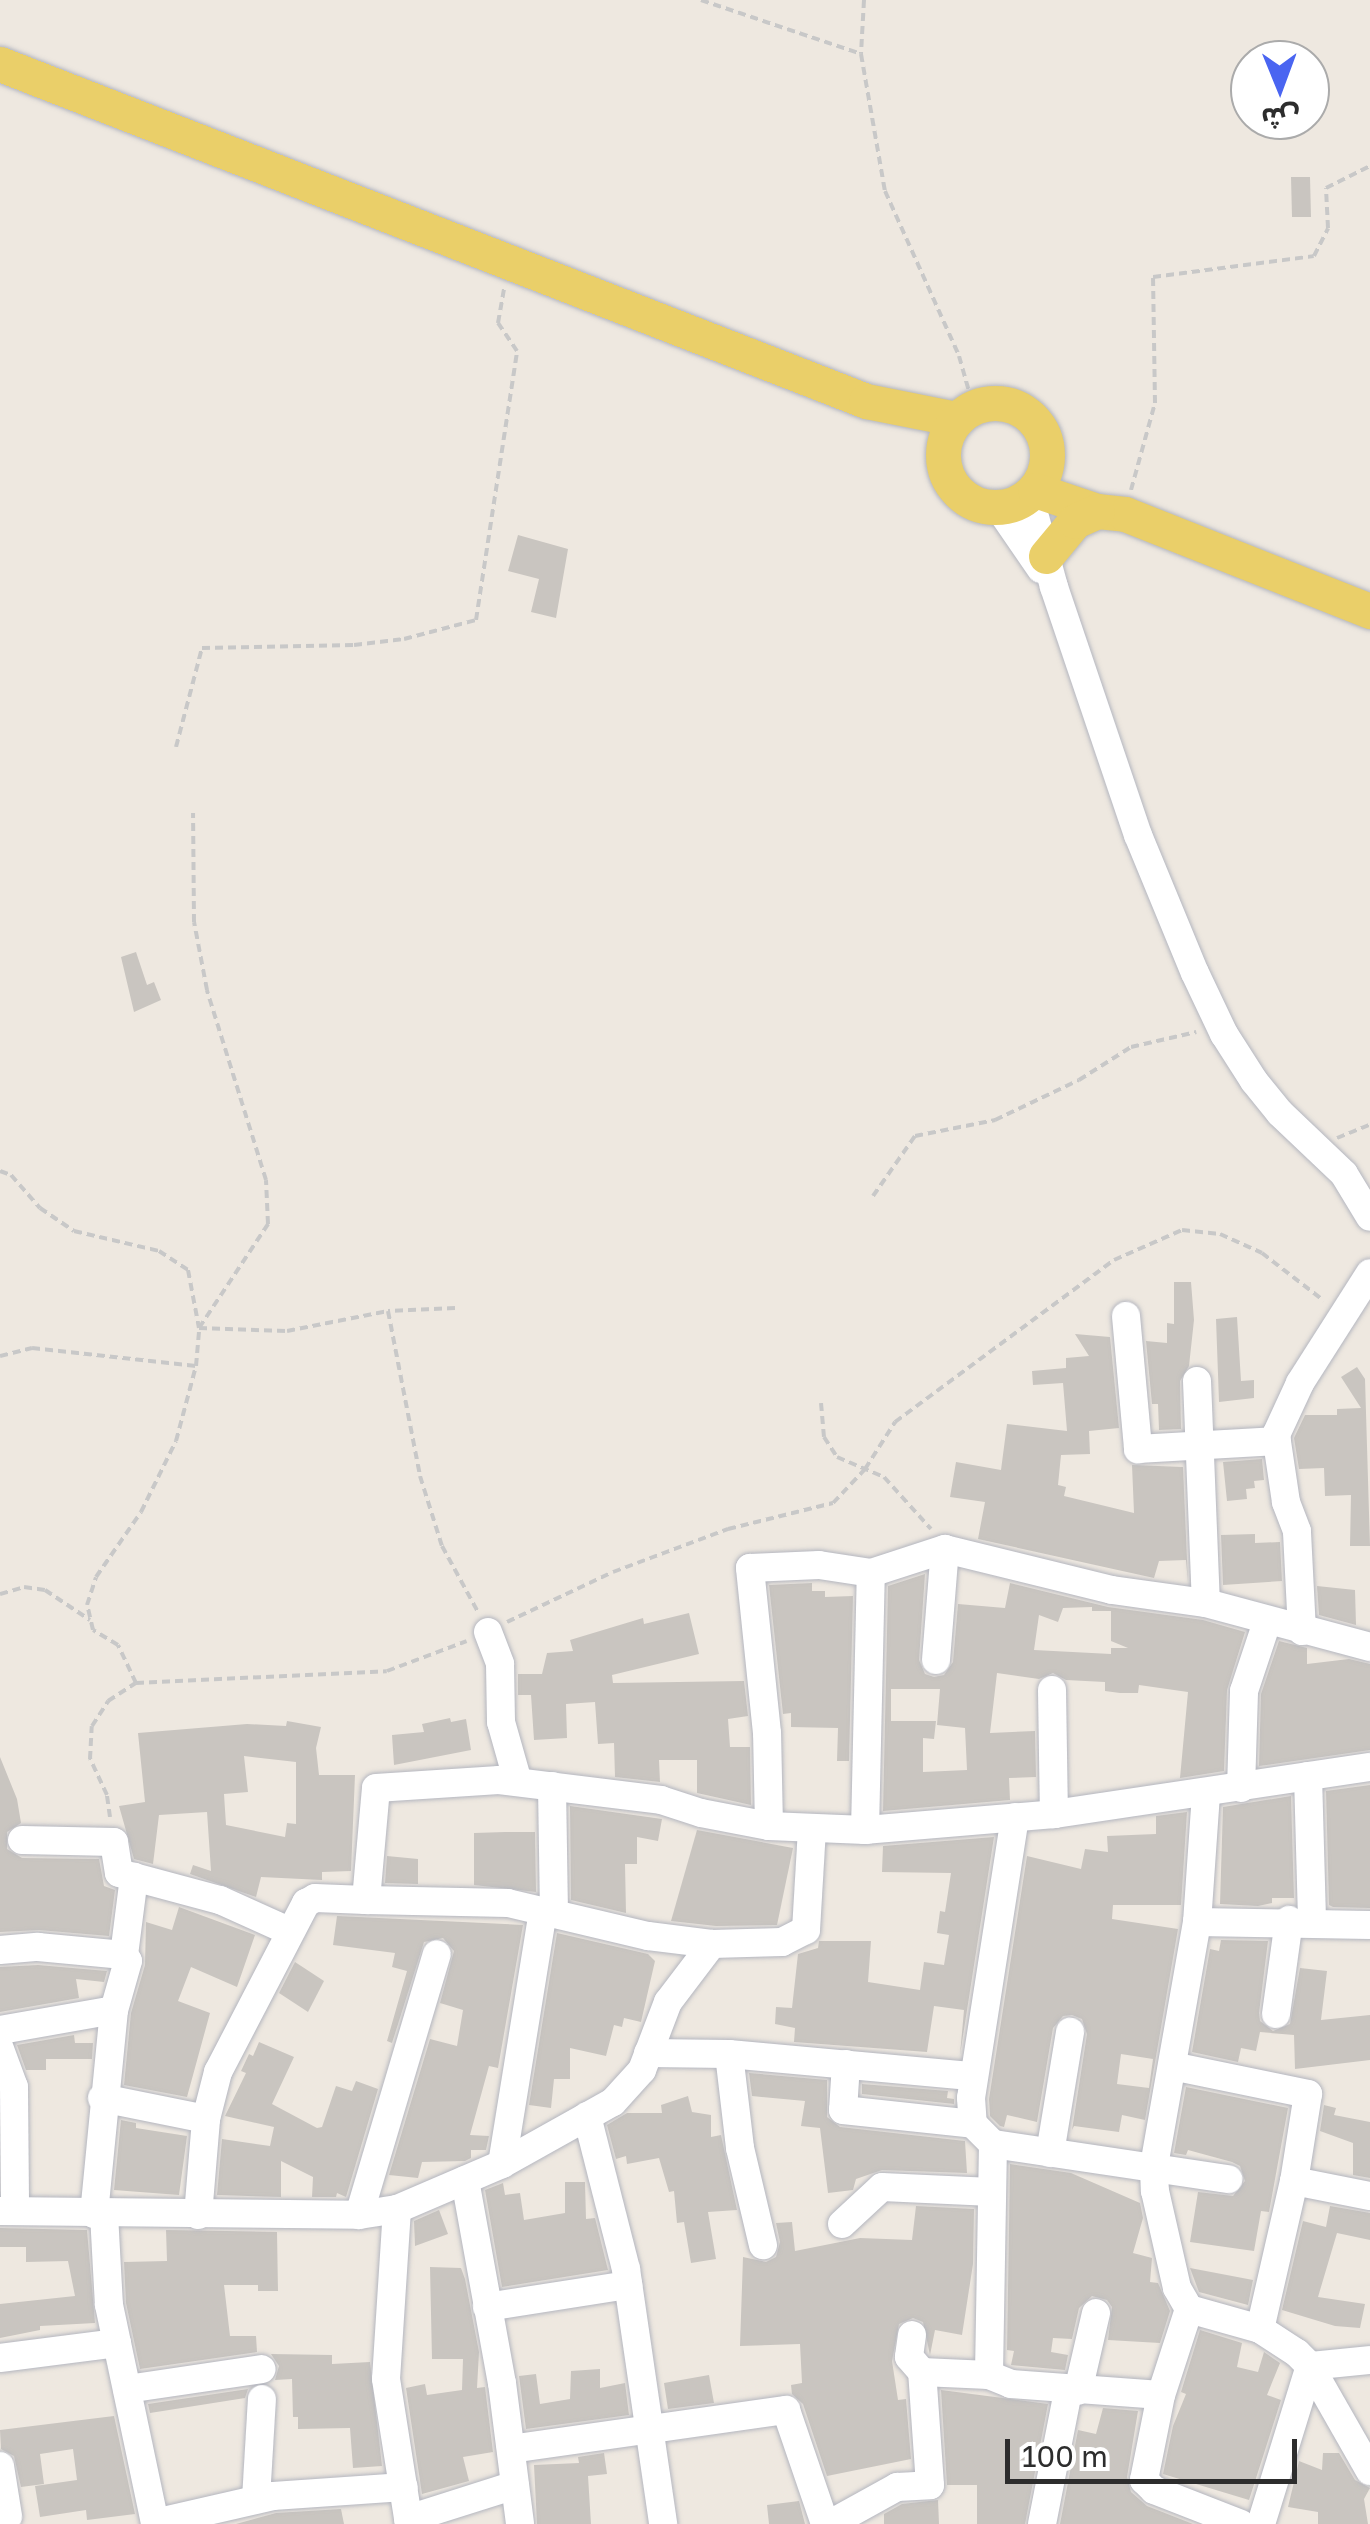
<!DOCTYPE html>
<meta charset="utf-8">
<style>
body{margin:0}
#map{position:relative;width:1370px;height:2524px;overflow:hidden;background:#eee8e0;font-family:"Golos Text","Noto Sans Arabic",sans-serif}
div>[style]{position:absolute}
.building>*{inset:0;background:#c9c5c0}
.path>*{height:4px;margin-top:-2px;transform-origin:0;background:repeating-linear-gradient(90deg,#c8c8c8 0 8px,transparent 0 13px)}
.roads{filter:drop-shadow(0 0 2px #b4b6bf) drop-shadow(0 0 2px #b4b6bf)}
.minor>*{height:28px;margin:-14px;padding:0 14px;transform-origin:14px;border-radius:14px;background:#fff}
.major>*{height:35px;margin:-17.5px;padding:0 17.5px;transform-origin:17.5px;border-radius:17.5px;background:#eacf69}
.major>.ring{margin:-17.5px;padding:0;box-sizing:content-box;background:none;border:35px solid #eacf69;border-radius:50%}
span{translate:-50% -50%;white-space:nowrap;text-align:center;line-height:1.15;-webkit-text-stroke:8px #fff;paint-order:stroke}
.north{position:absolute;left:1230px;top:40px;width:100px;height:100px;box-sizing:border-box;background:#fff;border:2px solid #ababab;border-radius:50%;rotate:179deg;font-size:28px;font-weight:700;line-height:40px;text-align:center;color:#2d2d2d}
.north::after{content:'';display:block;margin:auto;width:35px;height:45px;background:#4a65f1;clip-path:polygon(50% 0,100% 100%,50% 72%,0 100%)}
.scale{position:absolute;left:1005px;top:2439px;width:292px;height:45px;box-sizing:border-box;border:5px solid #2d2d2d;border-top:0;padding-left:12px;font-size:30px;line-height:35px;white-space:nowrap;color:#2d2d2d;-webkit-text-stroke:8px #fff;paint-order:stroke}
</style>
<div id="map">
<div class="building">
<div style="clip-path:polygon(1291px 177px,1310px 177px,1311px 217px,1292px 217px)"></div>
<div style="clip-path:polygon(518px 535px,568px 549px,556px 618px,531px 612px,539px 579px,508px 571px)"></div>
<div style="clip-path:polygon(136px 952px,147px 985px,154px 982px,161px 1000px,134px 1012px,121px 957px)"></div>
<div style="clip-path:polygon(1174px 1282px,1191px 1282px,1194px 1320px,1189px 1366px,1180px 1381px,1181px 1429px,1159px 1430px,1158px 1404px,1152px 1404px,1146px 1341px,1167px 1343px,1167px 1323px,1174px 1324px)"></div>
<div style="clip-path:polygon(1237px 1317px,1241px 1381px,1254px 1380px,1254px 1398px,1219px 1402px,1216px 1319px)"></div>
<div style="clip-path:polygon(1075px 1334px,1110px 1337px,1119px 1428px,1089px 1431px,1090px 1454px,1061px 1455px,1058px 1485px,1066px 1487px,1064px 1496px,1134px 1513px,1132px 1465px,1183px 1467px,1188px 1583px,1186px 1560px,1159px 1561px,1154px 1578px,978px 1539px,985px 1502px,950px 1497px,956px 1462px,1001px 1470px,1007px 1424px,1067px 1431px,1063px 1383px,1033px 1385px,1032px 1371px,1066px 1368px,1066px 1358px,1089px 1356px)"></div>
<div style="clip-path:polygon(1357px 1367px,1365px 1379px,1370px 1546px,1350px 1546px,1351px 1495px,1325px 1496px,1324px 1468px,1299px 1469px,1294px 1438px,1305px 1415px,1337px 1415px,1337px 1409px,1361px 1408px,1341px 1377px)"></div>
<div style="clip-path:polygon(1262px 1459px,1264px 1480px,1254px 1481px,1255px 1488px,1246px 1489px,1247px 1499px,1227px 1501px,1223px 1462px)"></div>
<div style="clip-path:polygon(1255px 1534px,1255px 1543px,1280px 1542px,1282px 1581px,1223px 1585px,1221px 1535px)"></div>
<div style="clip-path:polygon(evenodd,925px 1574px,919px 1660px,925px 1674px,934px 1677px,944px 1675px,953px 1662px,958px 1604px,1005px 1608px,1010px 1583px,1108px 1607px,1203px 1620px,1245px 1632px,1227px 1690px,1224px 1771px,1180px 1778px,1188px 1692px,1139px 1685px,1138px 1693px,1120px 1693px,1105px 1691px,1105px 1682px,1066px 1680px,1053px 1673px,1039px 1679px,997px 1673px,990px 1733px,1035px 1731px,1036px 1777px,1009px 1778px,1010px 1800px,883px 1811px,888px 1586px,925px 1574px,1092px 1607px,1092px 1611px,1111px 1611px,1111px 1641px,1128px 1648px,1111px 1648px,1111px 1654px,1034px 1650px,1039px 1615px,1058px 1622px,1063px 1608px,1092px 1607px,925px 1574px,891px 1689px,940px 1689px,937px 1725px,965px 1728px,967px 1770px,923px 1772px,923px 1738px,934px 1739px,936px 1721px,891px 1721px,891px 1689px)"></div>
<div style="clip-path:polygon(812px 1583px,812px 1591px,825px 1591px,825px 1597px,853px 1596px,849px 1761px,837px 1761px,838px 1728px,791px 1727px,791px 1713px,783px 1714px,769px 1585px)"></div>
<div style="clip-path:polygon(1317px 1586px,1355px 1590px,1356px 1625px,1319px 1615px)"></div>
<div style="clip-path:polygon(689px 1613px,699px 1654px,612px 1675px,613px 1683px,744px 1681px,748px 1716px,728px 1719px,730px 1747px,750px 1747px,751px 1805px,697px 1793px,697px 1760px,659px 1760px,660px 1782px,615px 1777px,614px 1743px,598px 1744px,595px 1702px,566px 1704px,567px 1738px,534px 1740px,531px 1695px,518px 1695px,518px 1674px,542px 1674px,547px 1653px,573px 1651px,570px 1640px,643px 1618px,644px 1624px)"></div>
<div style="clip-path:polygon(1279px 1641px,1307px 1648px,1307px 1664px,1349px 1659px,1370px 1664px,1370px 1750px,1259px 1766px,1261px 1694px)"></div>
<div style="clip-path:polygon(450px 1718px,451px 1722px,466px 1719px,471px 1750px,394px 1765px,392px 1735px,424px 1732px,422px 1724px)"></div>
<div style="clip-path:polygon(evenodd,287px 1721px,321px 1727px,316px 1748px,319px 1775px,355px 1775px,351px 1871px,322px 1872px,322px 1880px,261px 1877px,256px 1897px,190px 1874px,193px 1865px,211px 1871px,207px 1812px,159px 1815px,153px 1864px,134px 1859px,119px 1806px,145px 1802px,138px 1733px,247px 1724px,286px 1726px,287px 1721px,244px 1756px,296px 1762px,296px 1824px,287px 1823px,285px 1837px,226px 1825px,224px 1794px,248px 1792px,244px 1756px)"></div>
<div style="clip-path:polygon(0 1757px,17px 1799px,21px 1823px,7px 1832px,7px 1849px,22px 1858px,99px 1859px,104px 1886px,115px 1890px,109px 1936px,39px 1930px,0 1932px)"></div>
<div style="clip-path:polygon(1370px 1785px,1370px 1908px,1333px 1907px,1329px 1905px,1326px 1791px)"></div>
<div style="clip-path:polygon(1291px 1796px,1294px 1898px,1272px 1898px,1272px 1903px,1258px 1906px,1220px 1904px,1223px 1807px)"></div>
<div style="clip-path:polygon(570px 1806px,662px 1819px,658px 1841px,637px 1837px,637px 1864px,625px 1864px,626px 1913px,571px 1900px)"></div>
<div style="clip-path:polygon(evenodd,1187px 1812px,1181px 1905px,1113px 1905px,1112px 1919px,1178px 1929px,1145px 2120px,1122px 2115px,1119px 2132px,1074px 2126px,1072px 2130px,1087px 2034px,1082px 2019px,1072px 2015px,1063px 2016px,1053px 2028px,1037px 2122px,1007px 2115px,1004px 2127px,1000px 2126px,990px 2116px,989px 2099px,1027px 1856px,1081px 1869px,1085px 1849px,1108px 1852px,1107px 1836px,1156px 1834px,1156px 1816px,1187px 1812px,1121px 2054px,1153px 2059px,1149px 2088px,1117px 2084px,1121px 2054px)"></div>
<div style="clip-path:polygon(697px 1830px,793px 1848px,777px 1925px,716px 1926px,671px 1921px)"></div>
<div style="clip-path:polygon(505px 1832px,535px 1832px,536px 1892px,474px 1885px,474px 1833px)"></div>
<div style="clip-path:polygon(994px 1837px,960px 2055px,964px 2010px,934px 2006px,927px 2052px,794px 2042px,795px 2028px,775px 2024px,776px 2007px,792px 2008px,798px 1954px,818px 1948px,819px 1941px,871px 1941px,868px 1982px,920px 1990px,924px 1962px,944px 1965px,949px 1935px,937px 1933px,940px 1911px,945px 1912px,951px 1873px,882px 1872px,883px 1846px)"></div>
<div style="clip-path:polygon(387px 1856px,418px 1859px,418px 1884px,385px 1883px)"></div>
<div style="clip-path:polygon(179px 1907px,255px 1935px,237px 1987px,191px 1967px,178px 2001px,210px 2013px,187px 2097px,124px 2085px,131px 2013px,145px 1965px,146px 1922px,172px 1930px)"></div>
<div style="clip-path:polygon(337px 1916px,523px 1925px,498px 2068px,489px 2066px,470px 2135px,489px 2136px,486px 2150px,471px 2150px,471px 2158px,465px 2161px,422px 2162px,418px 2178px,389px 2175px,430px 2039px,457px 2046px,463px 2010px,440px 2003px,454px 1951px,443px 1938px,424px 1942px,392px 2043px,387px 2041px,407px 1971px,392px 1967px,395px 1953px,333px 1945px)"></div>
<div style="clip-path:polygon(557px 1933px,648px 1954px,655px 1961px,641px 2022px,624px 2018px,622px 2027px,614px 2025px,606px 2056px,570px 2048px,570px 2079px,554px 2079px,551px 2108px,529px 2105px)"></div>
<div style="clip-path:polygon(1221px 1940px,1268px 1941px,1259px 2013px,1260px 2021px,1273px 2031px,1290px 2024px,1300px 1968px,1327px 1971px,1321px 2020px,1370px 2015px,1370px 2060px,1295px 2069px,1294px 2035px,1260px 2032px,1256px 2051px,1241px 2048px,1238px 2062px,1192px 2052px,1210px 1949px,1219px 1951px)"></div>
<div style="clip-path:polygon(295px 1962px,324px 1981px,308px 2012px,279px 1993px)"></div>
<div style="clip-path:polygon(38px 1965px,107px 1971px,104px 1982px,76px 1979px,79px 1998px,0 2012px,0 1967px)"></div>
<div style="clip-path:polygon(74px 2035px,75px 2043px,93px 2043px,92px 2059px,46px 2059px,46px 2070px,26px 2070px,17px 2045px)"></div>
<div style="clip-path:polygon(259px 2042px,294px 2057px,272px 2104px,317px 2128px,322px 2127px,336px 2086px,352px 2091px,356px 2081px,378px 2089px,346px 2197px,337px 2193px,336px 2197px,312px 2197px,313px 2177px,281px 2161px,281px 2197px,217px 2195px,222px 2139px,270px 2146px,274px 2127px,225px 2116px,246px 2073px,241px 2071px,249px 2054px,253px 2056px)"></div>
<div style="clip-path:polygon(749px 2073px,827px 2080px,827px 2117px,840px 2127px,965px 2141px,967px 2173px,882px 2170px,856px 2179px,853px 2190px,828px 2193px,820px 2128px,801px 2126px,805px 2101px,752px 2096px)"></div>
<div style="clip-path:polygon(862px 2084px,948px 2091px,947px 2098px,954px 2099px,954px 2104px,862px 2094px)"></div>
<div style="clip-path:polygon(1186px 2087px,1288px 2108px,1269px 2212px,1261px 2211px,1254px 2251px,1190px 2242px,1198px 2192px,1233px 2196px,1245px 2181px,1240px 2166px,1232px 2162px,1188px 2150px,1186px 2155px,1174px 2153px)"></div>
<div style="clip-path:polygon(688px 2096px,692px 2112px,711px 2115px,711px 2137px,721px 2135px,737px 2210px,708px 2212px,716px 2259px,691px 2263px,684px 2222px,677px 2223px,674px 2191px,669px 2192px,659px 2158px,627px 2164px,626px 2156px,616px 2159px,607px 2125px,627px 2113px,662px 2113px,661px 2105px)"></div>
<div style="clip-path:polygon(1324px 2105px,1336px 2108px,1334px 2115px,1370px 2122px,1370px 2178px,1353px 2175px,1353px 2143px,1320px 2131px)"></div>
<div style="clip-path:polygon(121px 2120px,136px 2123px,136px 2128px,187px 2136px,179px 2195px,114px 2190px)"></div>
<div style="clip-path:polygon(1010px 2164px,1071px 2173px,1140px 2203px,1143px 2218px,1133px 2253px,1152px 2258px,1150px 2282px,1158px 2283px,1170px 2311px,1160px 2343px,1108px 2340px,1112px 2307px,1107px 2300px,1092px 2296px,1079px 2308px,1072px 2339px,1053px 2338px,1051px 2352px,1068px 2355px,1065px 2370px,1011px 2365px,1014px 2351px,1007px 2350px)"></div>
<div style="clip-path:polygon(565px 2182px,585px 2182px,586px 2219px,595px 2218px,608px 2270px,502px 2287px,485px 2190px,503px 2183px,505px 2195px,520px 2193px,524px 2220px,565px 2213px)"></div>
<div style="clip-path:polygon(916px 2206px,974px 2209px,973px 2264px,962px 2335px,935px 2330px,930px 2355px,923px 2322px,913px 2318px,899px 2324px,892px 2361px,898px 2400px,906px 2399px,911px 2459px,827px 2476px,803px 2404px,792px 2394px,791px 2385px,802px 2383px,800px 2344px,740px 2346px,743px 2257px,766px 2262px,776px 2257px,780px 2242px,776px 2223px,792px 2222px,795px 2251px,860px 2238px,912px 2240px)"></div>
<div style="clip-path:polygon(1330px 2206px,1370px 2213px,1370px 2240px,1337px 2233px,1318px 2297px,1365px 2304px,1360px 2328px,1335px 2326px,1282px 2310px,1303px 2221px,1326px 2227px)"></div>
<div style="clip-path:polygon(439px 2210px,448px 2234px,415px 2246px,414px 2221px)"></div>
<div style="clip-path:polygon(0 2228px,87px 2230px,95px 2323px,40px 2326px,40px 2330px,0 2338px,0 2304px,75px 2296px,68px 2261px,26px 2262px,26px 2247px,0 2247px)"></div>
<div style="clip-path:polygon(166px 2230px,277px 2232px,278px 2291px,258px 2291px,258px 2285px,224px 2285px,230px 2336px,256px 2336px,257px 2352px,140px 2369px,126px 2303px,124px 2262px,167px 2261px)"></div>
<div style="clip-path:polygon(430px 2267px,461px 2268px,465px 2279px,479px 2352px,477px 2388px,485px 2387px,493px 2452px,463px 2457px,469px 2481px,422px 2494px,406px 2388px,425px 2384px,427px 2395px,462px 2390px,463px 2359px,432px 2359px)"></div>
<div style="clip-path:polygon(1190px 2268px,1253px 2280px,1248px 2305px,1199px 2292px)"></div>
<div style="clip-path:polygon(1200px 2330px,1242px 2343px,1237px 2367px,1258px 2372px,1264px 2352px,1280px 2363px,1267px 2395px,1281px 2400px,1249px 2500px,1163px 2474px,1173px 2426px,1186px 2394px,1181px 2392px)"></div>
<div style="clip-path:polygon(271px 2354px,332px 2355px,332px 2364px,370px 2362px,382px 2466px,353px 2468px,350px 2428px,298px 2429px,298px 2417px,293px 2417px,292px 2379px,275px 2380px,279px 2366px)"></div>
<div style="clip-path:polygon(600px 2369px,600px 2388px,625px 2383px,629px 2415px,526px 2429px,519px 2376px,536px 2374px,540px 2404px,570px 2399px,571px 2371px)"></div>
<div style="clip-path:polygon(709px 2375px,714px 2403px,668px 2409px,664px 2383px)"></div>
<div style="clip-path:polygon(248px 2389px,245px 2398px,150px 2413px,148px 2404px)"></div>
<div style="clip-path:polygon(941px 2390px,1048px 2404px,1025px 2524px,977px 2524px,977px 2485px,947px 2485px)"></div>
<div style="clip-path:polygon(1103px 2408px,1138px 2411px,1127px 2477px,1131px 2492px,1147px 2506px,1193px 2524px,1060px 2524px,1078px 2430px,1096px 2434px)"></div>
<div style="clip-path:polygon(114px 2416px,135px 2514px,87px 2520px,86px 2510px,40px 2517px,35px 2486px,77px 2480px,73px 2449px,40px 2454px,44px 2484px,21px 2487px,14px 2456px,1px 2449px,0 2430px)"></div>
<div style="clip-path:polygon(604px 2453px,607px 2474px,588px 2476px,591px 2524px,537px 2524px,534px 2465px,579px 2463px,578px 2457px)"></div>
<div style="clip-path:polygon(1323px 2453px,1339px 2453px,1355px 2480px,1370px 2488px,1364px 2499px,1368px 2524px,1318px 2524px,1318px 2512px,1288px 2507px,1299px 2461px,1322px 2470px)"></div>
<div style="clip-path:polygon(938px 2500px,939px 2524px,884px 2524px,884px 2514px,902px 2504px)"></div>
<div style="clip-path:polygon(799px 2501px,805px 2524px,769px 2524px,767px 2505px)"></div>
<div style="clip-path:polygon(341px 2509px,344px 2524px,236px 2524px,276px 2513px)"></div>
</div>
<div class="path">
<div style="left:701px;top:0;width:169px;rotate:18.6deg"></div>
<div style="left:864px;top:0;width:54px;rotate:93.2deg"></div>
<div style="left:861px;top:54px;width:139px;rotate:80.1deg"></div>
<div style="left:885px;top:191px;width:181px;rotate:65.8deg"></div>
<div style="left:959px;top:356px;width:41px;rotate:74.2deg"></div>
<div style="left:1131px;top:490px;width:90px;rotate:-74.6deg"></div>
<div style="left:1155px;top:403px;width:126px;rotate:-90.9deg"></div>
<div style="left:1153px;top:277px;width:162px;rotate:-7.4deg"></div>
<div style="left:1314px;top:256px;width:31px;rotate:-63deg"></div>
<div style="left:1328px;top:228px;width:40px;rotate:-92.9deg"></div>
<div style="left:1326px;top:188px;width:49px;rotate:-26.6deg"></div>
<div style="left:176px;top:747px;width:102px;rotate:-75.3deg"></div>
<div style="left:202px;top:648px;width:152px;rotate:-1.1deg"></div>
<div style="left:354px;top:645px;width:50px;rotate:-6.8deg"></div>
<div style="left:404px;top:639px;width:74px;rotate:-14.8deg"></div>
<div style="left:476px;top:620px;width:272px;rotate:-81.3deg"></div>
<div style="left:517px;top:351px;width:34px;rotate:-124deg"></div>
<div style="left:498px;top:323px;width:36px;rotate:-80deg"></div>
<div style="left:1337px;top:1138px;width:35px;rotate:-22deg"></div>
<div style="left:0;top:1171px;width:12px;rotate:20deg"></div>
<div style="left:11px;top:1175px;width:44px;rotate:48.7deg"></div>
<div style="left:40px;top:1208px;width:41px;rotate:34.1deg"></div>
<div style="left:74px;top:1231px;width:87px;rotate:13.2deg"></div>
<div style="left:159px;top:1251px;width:35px;rotate:33deg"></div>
<div style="left:188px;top:1270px;width:59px;rotate:79.3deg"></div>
<div style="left:199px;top:1328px;width:88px;rotate:2deg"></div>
<div style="left:287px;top:1331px;width:103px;rotate:-11.2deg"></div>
<div style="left:873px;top:1196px;width:73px;rotate:-55deg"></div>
<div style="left:915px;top:1136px;width:82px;rotate:-11.3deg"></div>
<div style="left:995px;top:1120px;width:93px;rotate:-25.5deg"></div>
<div style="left:1079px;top:1080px;width:62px;rotate:-32.4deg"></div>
<div style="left:1131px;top:1047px;width:67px;rotate:-13deg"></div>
<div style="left:455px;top:1308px;width:67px;rotate:177.4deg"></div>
<div style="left:388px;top:1311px;width:168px;rotate:79deg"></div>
<div style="left:420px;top:1476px;width:73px;rotate:72.6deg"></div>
<div style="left:442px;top:1546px;width:77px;rotate:61.4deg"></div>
<div style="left:0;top:1356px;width:33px;rotate:-14deg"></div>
<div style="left:32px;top:1348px;width:165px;rotate:6.3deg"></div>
<div style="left:821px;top:1403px;width:34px;rotate:85deg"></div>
<div style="left:824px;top:1437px;width:24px;rotate:57deg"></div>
<div style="left:837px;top:1457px;width:51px;rotate:23.1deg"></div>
<div style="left:884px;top:1477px;width:70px;rotate:47.9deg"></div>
<div style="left:0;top:1594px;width:25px;rotate:-16deg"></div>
<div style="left:24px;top:1587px;width:21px;rotate:8deg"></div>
<div style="left:45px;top:1590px;width:54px;rotate:33.7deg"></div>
<div style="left:507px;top:1622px;width:117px;rotate:-25.3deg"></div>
<div style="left:613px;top:1572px;width:123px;rotate:-20.5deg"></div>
<div style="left:728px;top:1529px;width:108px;rotate:-13.9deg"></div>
<div style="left:833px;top:1503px;width:47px;rotate:-46.7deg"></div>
<div style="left:865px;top:1469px;width:56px;rotate:-57.4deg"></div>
<div style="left:895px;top:1422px;width:272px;rotate:-36.5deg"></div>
<div style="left:1114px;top:1260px;width:74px;rotate:-23.8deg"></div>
<div style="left:1182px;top:1230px;width:38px;rotate:6deg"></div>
<div style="left:1220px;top:1234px;width:46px;rotate:24.3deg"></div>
<div style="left:1262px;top:1253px;width:78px;rotate:37.7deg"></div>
<div style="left:136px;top:1683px;width:42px;rotate:-115.3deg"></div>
<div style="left:118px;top:1645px;width:29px;rotate:-149deg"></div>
<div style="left:93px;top:1630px;width:26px;rotate:-103deg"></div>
<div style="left:87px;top:1605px;width:29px;rotate:-72deg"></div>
<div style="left:96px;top:1577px;width:79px;rotate:-55.3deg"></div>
<div style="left:141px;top:1512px;width:79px;rotate:-63.8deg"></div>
<div style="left:176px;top:1441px;width:78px;rotate:-75.1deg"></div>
<div style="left:196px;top:1366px;width:38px;rotate:-85deg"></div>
<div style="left:199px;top:1328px;width:125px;rotate:-56.4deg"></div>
<div style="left:268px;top:1224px;width:44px;rotate:-92.6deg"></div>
<div style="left:266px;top:1180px;width:199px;rotate:-107.3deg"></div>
<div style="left:207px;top:990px;width:69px;rotate:-100.8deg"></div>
<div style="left:194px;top:922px;width:109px;rotate:-90.5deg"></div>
<div style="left:110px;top:1817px;width:22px;rotate:-98deg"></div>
<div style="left:107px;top:1795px;width:40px;rotate:-115deg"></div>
<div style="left:90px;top:1759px;width:33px;rotate:-87deg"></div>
<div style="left:92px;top:1726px;width:30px;rotate:-57deg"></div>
<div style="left:108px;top:1701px;width:33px;rotate:-33deg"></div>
<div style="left:136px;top:1683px;width:251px;rotate:-2.7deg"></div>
<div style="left:387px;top:1671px;width:85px;rotate:-20.6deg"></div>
</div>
<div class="roads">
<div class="minor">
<div style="left:1029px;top:495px;width:95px;rotate:74.8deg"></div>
<div style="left:1054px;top:587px;width:262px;rotate:71.3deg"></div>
<div style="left:1138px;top:835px;width:149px;rotate:67.6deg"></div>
<div style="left:1195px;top:973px;width:68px;rotate:64.6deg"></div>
<div style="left:1224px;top:1034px;width:56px;rotate:57.4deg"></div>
<div style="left:1254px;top:1081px;width:41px;rotate:50.9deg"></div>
<div style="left:1280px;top:1113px;width:88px;rotate:43.6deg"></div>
<div style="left:1344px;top:1174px;width:50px;rotate:58.8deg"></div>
<div style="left:999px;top:508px;width:74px;rotate:55.5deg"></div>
<div style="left:1126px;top:1316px;width:134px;rotate:84.8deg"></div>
<div style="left:1138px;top:1449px;width:139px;rotate:-3.3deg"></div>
<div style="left:1197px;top:1381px;width:222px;rotate:87.7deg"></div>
<div style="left:1302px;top:1631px;width:100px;rotate:-92.9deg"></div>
<div style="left:1297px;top:1531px;width:31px;rotate:-111deg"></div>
<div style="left:1286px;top:1502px;width:68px;rotate:-98.5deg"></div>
<div style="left:1276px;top:1435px;width:57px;rotate:-65.2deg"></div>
<div style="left:1300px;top:1383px;width:130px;rotate:-57.5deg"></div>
<div style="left:488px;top:1632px;width:34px;rotate:69deg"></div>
<div style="left:500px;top:1664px;width:58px;rotate:89deg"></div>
<div style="left:501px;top:1722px;width:62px;rotate:74.2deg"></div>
<div style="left:936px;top:1660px;width:111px;rotate:-85.4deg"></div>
<div style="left:1052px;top:1690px;width:124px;rotate:89.1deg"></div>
<div style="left:1308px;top:1776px;width:144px;rotate:88.4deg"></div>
<div style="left:552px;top:1786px;width:128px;rotate:89.1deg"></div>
<div style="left:1241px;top:1788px;width:97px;rotate:-88.2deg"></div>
<div style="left:1244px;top:1691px;width:73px;rotate:-71.6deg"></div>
<div style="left:1206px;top:1794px;width:128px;rotate:94deg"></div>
<div style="left:1197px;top:1922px;width:249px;rotate:100deg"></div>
<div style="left:1154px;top:2167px;width:24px;rotate:88deg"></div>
<div style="left:1155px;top:2191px;width:99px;rotate:77.2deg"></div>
<div style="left:1177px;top:2288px;width:24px;rotate:60deg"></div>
<div style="left:1189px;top:2309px;width:74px;rotate:15.7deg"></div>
<div style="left:1260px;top:2329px;width:44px;rotate:33deg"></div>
<div style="left:1297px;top:2353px;width:18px;rotate:45deg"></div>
<div style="left:1310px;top:2366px;width:121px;rotate:60.3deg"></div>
<div style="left:1015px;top:1817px;width:284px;rotate:98.9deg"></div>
<div style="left:971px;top:2098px;width:26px;rotate:86deg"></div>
<div style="left:973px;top:2124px;width:28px;rotate:45deg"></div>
<div style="left:993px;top:2144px;width:231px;rotate:91deg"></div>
<div style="left:989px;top:2375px;width:24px;rotate:22deg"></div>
<div style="left:1011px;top:2384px;width:150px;rotate:4.2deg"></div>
<div style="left:769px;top:1826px;width:93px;rotate:-91.2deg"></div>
<div style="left:767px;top:1733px;width:166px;rotate:-95.9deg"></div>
<div style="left:750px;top:1568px;width:69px;rotate:-2.5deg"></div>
<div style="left:819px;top:1565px;width:53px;rotate:8.7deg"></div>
<div style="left:871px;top:1573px;width:78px;rotate:-18deg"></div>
<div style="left:945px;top:1549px;width:172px;rotate:13.8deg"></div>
<div style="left:1112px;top:1590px;width:95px;rotate:7.9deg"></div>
<div style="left:1206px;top:1603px;width:170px;rotate:15deg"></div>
<div style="left:865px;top:1830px;width:257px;rotate:-88.7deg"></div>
<div style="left:22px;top:1840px;width:92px;rotate:1.2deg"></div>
<div style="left:114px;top:1842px;width:31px;rotate:81deg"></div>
<div style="left:119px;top:1873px;width:105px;rotate:15deg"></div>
<div style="left:220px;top:1900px;width:76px;rotate:24.2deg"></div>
<div style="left:366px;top:1900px;width:142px;rotate:1.2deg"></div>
<div style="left:508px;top:1903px;width:144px;rotate:13.3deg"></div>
<div style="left:648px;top:1936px;width:64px;rotate:7.1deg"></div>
<div style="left:712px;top:1944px;width:70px;rotate:-1.6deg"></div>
<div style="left:782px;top:1942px;width:27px;rotate:-27deg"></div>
<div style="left:806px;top:1930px;width:101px;rotate:-86.6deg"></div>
<div style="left:1197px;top:1922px;width:173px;rotate:1deg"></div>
<div style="left:0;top:1950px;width:38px;rotate:-5deg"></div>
<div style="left:38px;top:1947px;width:86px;rotate:5.3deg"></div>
<div style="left:124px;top:1955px;width:7px;rotate:56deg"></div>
<div style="left:128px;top:1961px;width:51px;rotate:105.9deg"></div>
<div style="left:114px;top:2010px;width:116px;rotate:170deg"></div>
<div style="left:124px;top:1955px;width:79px;rotate:-82.7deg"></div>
<div style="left:1276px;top:2014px;width:95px;rotate:-82.1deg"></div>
<div style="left:0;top:2049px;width:40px;rotate:69.8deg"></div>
<div style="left:14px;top:2087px;width:124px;rotate:89.5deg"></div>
<div style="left:648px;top:2053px;width:81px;rotate:0.7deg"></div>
<div style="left:729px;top:2054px;width:245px;rotate:5.2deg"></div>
<div style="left:729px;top:2054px;width:95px;rotate:83.3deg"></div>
<div style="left:740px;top:2148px;width:100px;rotate:76.7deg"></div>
<div style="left:846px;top:2064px;width:46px;rotate:93.7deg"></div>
<div style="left:843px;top:2110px;width:131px;rotate:6.1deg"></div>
<div style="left:1172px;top:2066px;width:139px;rotate:11.6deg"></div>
<div style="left:1308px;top:2094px;width:88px;rotate:99.1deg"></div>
<div style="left:1294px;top:2181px;width:152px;rotate:102.9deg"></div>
<div style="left:102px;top:2098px;width:106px;rotate:11.4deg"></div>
<div style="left:587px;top:2116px;width:158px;rotate:75.7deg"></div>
<div style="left:626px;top:2269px;width:258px;rotate:81.7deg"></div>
<div style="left:993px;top:2144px;width:238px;rotate:8.5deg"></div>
<div style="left:1050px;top:2153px;width:123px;rotate:-80.6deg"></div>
<div style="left:502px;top:2164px;width:256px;rotate:-80.8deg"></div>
<div style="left:465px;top:2180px;width:206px;rotate:79.7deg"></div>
<div style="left:502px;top:2383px;width:142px;rotate:82.7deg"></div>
<div style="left:1294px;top:2181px;width:77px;rotate:11.2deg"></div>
<div style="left:397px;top:2209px;width:170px;rotate:93.7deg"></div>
<div style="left:386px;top:2379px;width:147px;rotate:81deg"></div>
<div style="left:0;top:2211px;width:359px;rotate:0.6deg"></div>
<div style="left:359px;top:2215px;width:38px;rotate:-9deg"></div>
<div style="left:397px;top:2209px;width:114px;rotate:-23.2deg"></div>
<div style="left:502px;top:2164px;width:127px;rotate:-29.2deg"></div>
<div style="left:613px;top:2102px;width:43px;rotate:-47.8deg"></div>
<div style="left:642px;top:2070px;width:73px;rotate:-69.1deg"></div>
<div style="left:668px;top:2002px;width:73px;rotate:-52.8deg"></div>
<div style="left:94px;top:2214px;width:205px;rotate:-84.4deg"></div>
<div style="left:104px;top:2214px;width:91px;rotate:86.9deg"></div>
<div style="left:109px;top:2305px;width:224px;rotate:78.1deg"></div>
<div style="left:198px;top:2215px;width:96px;rotate:-85.2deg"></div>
<div style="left:206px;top:2119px;width:49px;rotate:-75.7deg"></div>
<div style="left:218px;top:2072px;width:191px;rotate:-62.5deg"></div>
<div style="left:306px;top:1903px;width:10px;rotate:-29deg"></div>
<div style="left:315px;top:1898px;width:51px;rotate:2.2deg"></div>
<div style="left:366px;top:1900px;width:112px;rotate:-84.9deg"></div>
<div style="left:376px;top:1788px;width:123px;rotate:-3.7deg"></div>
<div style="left:499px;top:1780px;width:163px;rotate:7deg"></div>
<div style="left:661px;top:1800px;width:42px;rotate:18deg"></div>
<div style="left:701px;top:1813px;width:69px;rotate:10.8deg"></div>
<div style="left:769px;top:1826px;width:96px;rotate:2.4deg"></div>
<div style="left:865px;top:1830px;width:190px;rotate:-4.8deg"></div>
<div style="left:1054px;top:1814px;width:319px;rotate:-8.5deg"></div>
<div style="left:359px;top:2215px;width:272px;rotate:-73.4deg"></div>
<div style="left:842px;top:2224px;width:54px;rotate:-42.8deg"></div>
<div style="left:882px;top:2187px;width:110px;rotate:2.6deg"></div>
<div style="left:487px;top:2307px;width:143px;rotate:-8.9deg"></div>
<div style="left:1189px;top:2309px;width:90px;rotate:108deg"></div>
<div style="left:1161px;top:2395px;width:87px;rotate:101.3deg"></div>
<div style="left:1144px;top:2480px;width:14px;rotate:45deg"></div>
<div style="left:1154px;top:2490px;width:93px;rotate:21.3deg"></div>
<div style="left:912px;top:2335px;width:22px;rotate:98deg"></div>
<div style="left:909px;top:2357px;width:20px;rotate:49deg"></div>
<div style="left:0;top:2358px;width:118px;rotate:-7.3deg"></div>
<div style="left:127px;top:2389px;width:136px;rotate:-8.4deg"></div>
<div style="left:1078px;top:2391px;width:80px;rotate:-77deg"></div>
<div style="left:511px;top:2449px;width:278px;rotate:-8.1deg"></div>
<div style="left:786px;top:2410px;width:120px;rotate:71.1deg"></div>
<div style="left:0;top:2466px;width:51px;rotate:80.9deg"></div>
<div style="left:256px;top:2499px;width:100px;rotate:-86.6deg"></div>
<div style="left:408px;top:2519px;width:112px;rotate:-17.6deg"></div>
<div style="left:155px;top:2523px;width:121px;rotate:-12.9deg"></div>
<div style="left:273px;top:2496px;width:131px;rotate:-3.9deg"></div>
<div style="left:830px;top:2524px;width:77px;rotate:-28.9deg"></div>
<div style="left:897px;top:2487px;width:33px;rotate:-3deg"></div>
<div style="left:930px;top:2485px;width:113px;rotate:-94deg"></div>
<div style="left:922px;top:2372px;width:67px;rotate:2.6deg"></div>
<div style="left:1042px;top:2524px;width:136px;rotate:-78.9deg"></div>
<div style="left:1261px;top:2524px;width:165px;rotate:-72.8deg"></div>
<div style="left:1310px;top:2366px;width:60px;rotate:-5.7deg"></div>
</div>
<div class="major">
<div style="left:0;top:64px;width:929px;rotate:21.26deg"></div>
<div style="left:866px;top:401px;width:93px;rotate:11.2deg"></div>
<div class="ring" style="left:943px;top:403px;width:69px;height:69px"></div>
<div style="left:1035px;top:490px;width:65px;rotate:18.7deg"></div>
<div style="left:1097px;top:511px;width:28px;rotate:6deg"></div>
<div style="left:1125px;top:514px;width:264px;rotate:21.6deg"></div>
<div style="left:1046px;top:556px;width:45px;rotate:-50.4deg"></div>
<div style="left:1075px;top:521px;width:24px;rotate:-24deg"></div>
</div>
</div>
<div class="north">ش</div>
<div class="scale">100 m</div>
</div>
